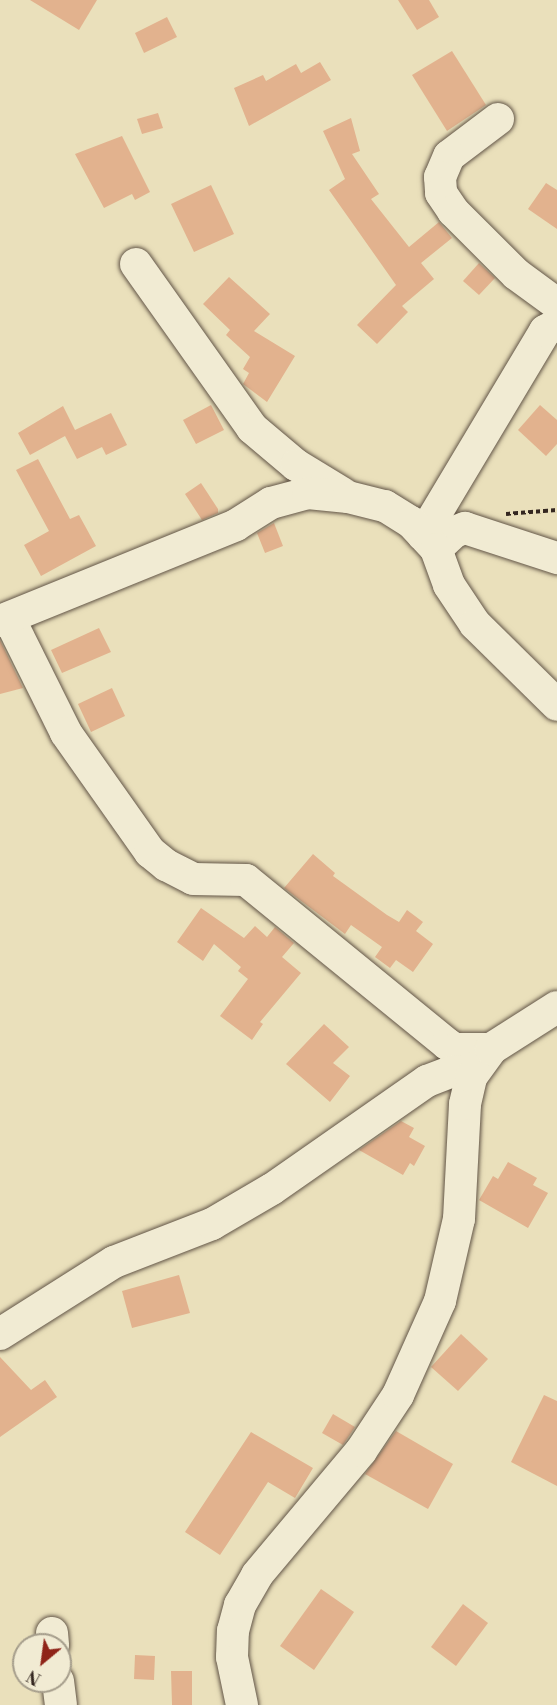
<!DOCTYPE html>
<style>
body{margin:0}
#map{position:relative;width:557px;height:1705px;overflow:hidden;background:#eae0bb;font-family:"Libre Bodoni",serif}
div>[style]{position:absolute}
.building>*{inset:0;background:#e2b28e}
.path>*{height:4px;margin-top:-2px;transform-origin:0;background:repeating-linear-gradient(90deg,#342720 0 4.5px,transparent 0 7.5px)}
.roads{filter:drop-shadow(0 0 2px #625547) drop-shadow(0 0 2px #625547)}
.minor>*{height:32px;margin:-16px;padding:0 16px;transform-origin:16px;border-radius:16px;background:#f1ebd3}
span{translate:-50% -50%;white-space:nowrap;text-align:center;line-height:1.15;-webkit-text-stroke:6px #f1ebd3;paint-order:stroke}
.north{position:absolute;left:12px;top:1633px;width:60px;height:60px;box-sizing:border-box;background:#f1ebd3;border:2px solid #a59d8b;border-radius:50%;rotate:209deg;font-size:16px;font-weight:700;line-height:24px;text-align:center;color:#342720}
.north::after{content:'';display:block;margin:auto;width:21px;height:27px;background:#8f2418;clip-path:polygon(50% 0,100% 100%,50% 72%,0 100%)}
</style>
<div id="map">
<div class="building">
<div style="clip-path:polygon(30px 0,97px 0,79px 30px)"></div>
<div style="clip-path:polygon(398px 0,429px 0,439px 17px,417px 30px)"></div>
<div style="clip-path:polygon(167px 17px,177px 37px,144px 53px,135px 33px)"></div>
<div style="clip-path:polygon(452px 51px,486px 105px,447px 131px,412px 75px)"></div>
<div style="clip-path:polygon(320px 62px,331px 80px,249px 126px,234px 88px,263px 75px,266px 81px,296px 64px,301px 73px)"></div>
<div style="clip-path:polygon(158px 113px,163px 128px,142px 134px,137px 119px)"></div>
<div style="clip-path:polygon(351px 118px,360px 151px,352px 154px,379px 194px,371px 199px,409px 247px,439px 222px,452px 238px,421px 263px,434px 279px,402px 306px,408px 312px,377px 344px,357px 325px,396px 285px,329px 190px,345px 179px,323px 131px)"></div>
<div style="clip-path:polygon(122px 136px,150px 192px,135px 200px,132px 194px,104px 208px,75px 154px)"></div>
<div style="clip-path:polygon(546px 183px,557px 190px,557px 229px,528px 209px)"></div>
<div style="clip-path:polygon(211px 185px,234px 234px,194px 252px,171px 204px)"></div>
<div style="clip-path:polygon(479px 263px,495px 278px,479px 295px,463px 281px)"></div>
<div style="clip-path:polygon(229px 277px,270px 314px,254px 331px,295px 356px,267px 402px,243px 384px,249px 373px,243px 369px,250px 357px,226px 335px,230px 330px,203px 304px)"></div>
<div style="clip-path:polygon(211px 405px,224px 430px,196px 444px,183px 420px)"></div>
<div style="clip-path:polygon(540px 405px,557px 420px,557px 444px,546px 456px,518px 430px)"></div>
<div style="clip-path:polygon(63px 406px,75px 430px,111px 413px,127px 445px,106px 455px,102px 447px,77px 459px,65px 436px,30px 455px,18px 433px)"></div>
<div style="clip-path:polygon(38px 459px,70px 519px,79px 515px,96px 546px,41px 576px,24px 545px,49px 531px,16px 470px)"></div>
<div style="clip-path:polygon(201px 483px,218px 509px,218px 513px,202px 520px,185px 494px)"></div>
<div style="clip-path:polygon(274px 523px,283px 546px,265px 553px,257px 533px)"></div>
<div style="clip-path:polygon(99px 628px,111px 652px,62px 673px,51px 650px)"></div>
<div style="clip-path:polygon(0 640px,23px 688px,0 694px)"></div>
<div style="clip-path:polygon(112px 688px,125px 716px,91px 732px,78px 704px)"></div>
<div style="clip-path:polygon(313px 854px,335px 873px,333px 876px,387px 915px,399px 922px,407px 910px,423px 922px,416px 931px,433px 944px,413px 972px,396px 960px,390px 968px,375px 957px,382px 947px,351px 925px,345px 934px,284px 888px)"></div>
<div style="clip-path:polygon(201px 908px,244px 938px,255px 926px,267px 937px,275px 927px,294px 943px,282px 957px,301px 973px,260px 1022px,263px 1024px,252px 1040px,220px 1016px,248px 979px,238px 971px,241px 967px,214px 944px,203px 961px,177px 942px)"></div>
<div style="clip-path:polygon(324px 1024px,349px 1047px,333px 1063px,350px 1076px,330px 1102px,286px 1064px)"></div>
<div style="clip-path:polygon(401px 1121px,414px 1128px,409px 1137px,425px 1146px,414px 1166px,410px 1163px,403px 1175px,359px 1150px)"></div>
<div style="clip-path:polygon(508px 1162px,537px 1178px,533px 1185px,548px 1193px,528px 1228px,479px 1200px,493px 1176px,498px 1179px)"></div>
<div style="clip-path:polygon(179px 1275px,190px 1313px,132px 1328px,122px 1291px)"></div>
<div style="clip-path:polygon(461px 1334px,488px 1359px,458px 1391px,431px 1367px)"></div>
<div style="clip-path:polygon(0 1357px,31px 1390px,45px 1380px,57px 1397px,0 1437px)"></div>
<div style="clip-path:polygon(544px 1395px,557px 1401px,557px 1486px,511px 1462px)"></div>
<div style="clip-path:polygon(333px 1414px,355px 1427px,343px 1445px,322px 1433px)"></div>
<div style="clip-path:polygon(396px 1431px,453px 1464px,428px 1509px,365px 1474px)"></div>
<div style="clip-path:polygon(251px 1432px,313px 1468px,295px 1498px,268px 1482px,220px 1555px,185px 1532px)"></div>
<div style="clip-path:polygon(321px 1589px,354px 1612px,314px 1670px,280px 1646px)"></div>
<div style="clip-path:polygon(463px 1604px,488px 1623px,456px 1666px,431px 1647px)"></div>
<div style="clip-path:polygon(135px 1655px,155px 1656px,154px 1680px,134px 1679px)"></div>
<div style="clip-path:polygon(171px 1671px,192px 1671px,192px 1705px,172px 1705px)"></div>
</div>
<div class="path">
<div style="left:506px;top:514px;width:51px;rotate:-4.5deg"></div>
</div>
<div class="roads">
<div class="minor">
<div style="left:498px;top:119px;width:61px;rotate:142.9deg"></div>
<div style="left:449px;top:156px;width:23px;rotate:113deg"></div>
<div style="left:440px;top:177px;width:16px;rotate:86deg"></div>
<div style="left:441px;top:193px;width:22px;rotate:56deg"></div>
<div style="left:453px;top:211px;width:89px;rotate:45deg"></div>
<div style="left:516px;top:274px;width:51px;rotate:36.2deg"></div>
<div style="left:136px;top:264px;width:201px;rotate:54.7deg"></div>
<div style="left:252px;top:428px;width:57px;rotate:40.1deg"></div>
<div style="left:296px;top:465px;width:54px;rotate:31.3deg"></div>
<div style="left:423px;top:535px;width:238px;rotate:-59.1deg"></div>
<div style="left:545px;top:331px;width:14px;rotate:-30deg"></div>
<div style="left:436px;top:549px;width:25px;rotate:-43deg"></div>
<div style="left:454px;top:532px;width:12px;rotate:-20deg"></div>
<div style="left:465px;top:528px;width:97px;rotate:18.1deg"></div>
<div style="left:9px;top:618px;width:128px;rotate:63.6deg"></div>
<div style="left:66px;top:733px;width:146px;rotate:54.8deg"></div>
<div style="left:150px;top:852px;width:21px;rotate:39deg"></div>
<div style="left:166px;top:865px;width:30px;rotate:27deg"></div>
<div style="left:193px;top:879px;width:53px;rotate:1.1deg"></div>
<div style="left:246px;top:880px;width:259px;rotate:39.2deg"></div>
<div style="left:447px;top:1044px;width:9px;rotate:32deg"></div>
<div style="left:455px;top:1049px;width:36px"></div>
<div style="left:0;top:621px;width:255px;rotate:-22.1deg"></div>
<div style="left:236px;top:525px;width:41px;rotate:-32.2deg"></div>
<div style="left:271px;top:503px;width:38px;rotate:-15deg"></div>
<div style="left:308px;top:493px;width:40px;rotate:5.7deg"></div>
<div style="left:348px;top:497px;width:38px;rotate:14deg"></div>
<div style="left:385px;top:506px;width:31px;rotate:32deg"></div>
<div style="left:411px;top:522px;width:37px;rotate:47deg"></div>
<div style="left:436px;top:549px;width:38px;rotate:70deg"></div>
<div style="left:449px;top:585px;width:47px;rotate:56.3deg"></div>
<div style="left:475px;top:624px;width:115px;rotate:44.6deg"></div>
<div style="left:0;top:1334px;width:135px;rotate:-32.3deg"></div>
<div style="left:114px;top:1262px;width:105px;rotate:-21.2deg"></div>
<div style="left:212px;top:1224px;width:69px;rotate:-30.3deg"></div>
<div style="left:272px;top:1189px;width:189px;rotate:-34.9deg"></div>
<div style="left:427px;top:1081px;width:26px;rotate:-21deg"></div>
<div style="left:451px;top:1072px;width:23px;rotate:-2deg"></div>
<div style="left:52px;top:1633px;width:12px;rotate:85deg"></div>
<div style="left:58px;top:1681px;width:24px;rotate:83deg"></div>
<div style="left:242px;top:1705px;width:49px;rotate:-101.8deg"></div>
<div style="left:232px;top:1657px;width:26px;rotate:-88deg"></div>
<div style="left:233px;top:1631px;width:27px;rotate:-75deg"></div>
<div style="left:240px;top:1605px;width:34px;rotate:-60deg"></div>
<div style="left:257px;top:1575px;width:162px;rotate:-50deg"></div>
<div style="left:361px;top:1451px;width:67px;rotate:-56.5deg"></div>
<div style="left:398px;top:1395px;width:103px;rotate:-65.9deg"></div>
<div style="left:440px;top:1301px;width:84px;rotate:-77deg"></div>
<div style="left:459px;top:1219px;width:115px;rotate:-87deg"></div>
<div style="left:465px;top:1104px;width:28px;rotate:-77deg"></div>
<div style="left:471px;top:1077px;width:34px;rotate:-54deg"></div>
<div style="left:491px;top:1049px;width:78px;rotate:-32.5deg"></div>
</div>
</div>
<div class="north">N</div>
</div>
